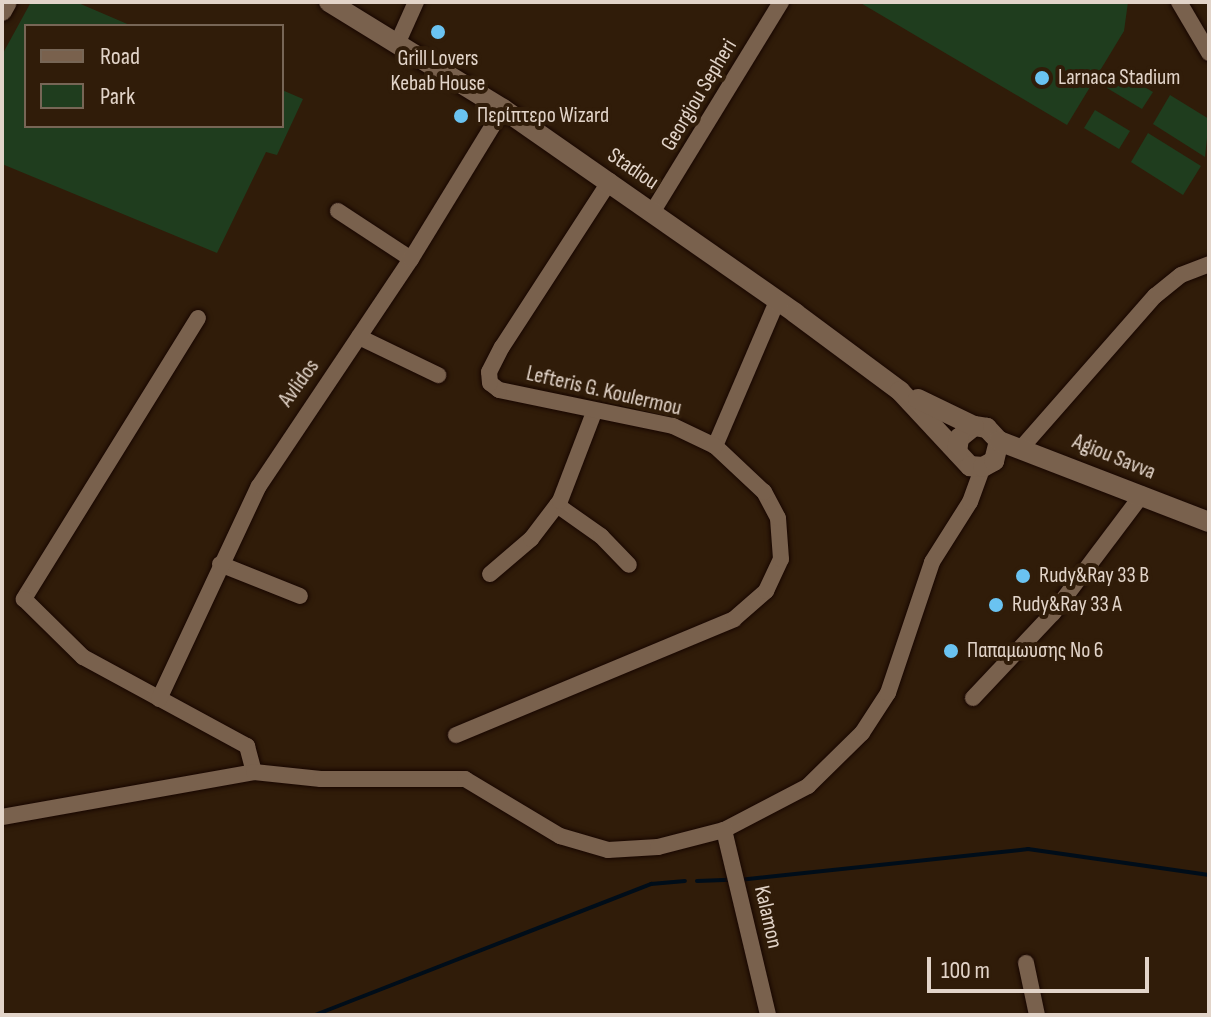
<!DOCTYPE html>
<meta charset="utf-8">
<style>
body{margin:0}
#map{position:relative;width:1211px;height:1017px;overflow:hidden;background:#301c09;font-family:"Sofia Sans Condensed",sans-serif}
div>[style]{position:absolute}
.green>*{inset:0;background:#1f3d1e}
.stream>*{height:4px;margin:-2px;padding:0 2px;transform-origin:2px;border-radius:2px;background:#000d19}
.roads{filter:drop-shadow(0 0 2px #170600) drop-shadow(0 0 2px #170600)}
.minor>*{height:16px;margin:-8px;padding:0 8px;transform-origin:8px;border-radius:8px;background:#79614d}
.tertiary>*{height:20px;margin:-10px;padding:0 10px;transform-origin:10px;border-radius:10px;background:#79614d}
.dots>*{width:22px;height:22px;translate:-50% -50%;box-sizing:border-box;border:4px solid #301c09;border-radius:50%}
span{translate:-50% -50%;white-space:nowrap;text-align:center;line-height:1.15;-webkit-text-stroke:8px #301c09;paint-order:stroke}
.poi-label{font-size:22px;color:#e2d4c9}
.left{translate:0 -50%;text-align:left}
.street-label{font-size:22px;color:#e2d4c9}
.frame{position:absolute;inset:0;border:4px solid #e2d4c9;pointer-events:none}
.legend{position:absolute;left:24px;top:24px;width:260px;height:104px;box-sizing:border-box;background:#301c09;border:2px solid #776656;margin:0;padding:10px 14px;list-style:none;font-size:24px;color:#e2d4c9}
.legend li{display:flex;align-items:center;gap:16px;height:40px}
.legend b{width:40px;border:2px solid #776656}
.scale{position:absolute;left:927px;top:957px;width:222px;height:36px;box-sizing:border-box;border:4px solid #e2d4c9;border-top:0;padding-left:10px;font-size:24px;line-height:28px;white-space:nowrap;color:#e2d4c9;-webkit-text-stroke:6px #301c09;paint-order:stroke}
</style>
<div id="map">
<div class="green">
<div style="clip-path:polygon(31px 2px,76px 2px,132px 26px,26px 26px,26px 126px,282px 126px,282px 90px,303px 99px,277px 155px,266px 152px,217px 253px,2px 164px,2px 55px)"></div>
<div style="clip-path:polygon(859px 2px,1128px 2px,1124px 31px,1067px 125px)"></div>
<div style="clip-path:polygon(1117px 71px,1153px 92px,1142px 109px,1107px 88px)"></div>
<div style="clip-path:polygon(1170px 95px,1209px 119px,1205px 157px,1153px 124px)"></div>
<div style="clip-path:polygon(1095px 110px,1130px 131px,1119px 149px,1084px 128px)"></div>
<div style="clip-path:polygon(1148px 133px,1201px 166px,1183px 195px,1131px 162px)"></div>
</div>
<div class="stream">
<div style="left:739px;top:880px;width:291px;rotate:-6.1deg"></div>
<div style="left:1028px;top:849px;width:183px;rotate:8.2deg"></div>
<div style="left:697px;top:881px;width:34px;rotate:-2deg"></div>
<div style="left:315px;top:1015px;width:361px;rotate:-21.3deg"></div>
<div style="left:651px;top:884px;width:34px;rotate:-5deg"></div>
</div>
<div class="roads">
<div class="minor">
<div style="left:1179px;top:2px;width:59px;rotate:59.5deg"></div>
<div style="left:398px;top:42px;width:44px;rotate:-65.8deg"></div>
<div style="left:338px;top:211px;width:87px;rotate:33.3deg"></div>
<div style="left:653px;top:211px;width:245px;rotate:-58.5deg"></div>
<div style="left:198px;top:318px;width:331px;rotate:121.8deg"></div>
<div style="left:24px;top:599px;width:83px;rotate:44.5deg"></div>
<div style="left:83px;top:657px;width:187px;rotate:28.5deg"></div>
<div style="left:247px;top:746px;width:27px;rotate:75deg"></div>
<div style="left:359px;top:337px;width:88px;rotate:25.7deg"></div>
<div style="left:715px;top:446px;width:158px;rotate:-66.8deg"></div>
<div style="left:1023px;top:446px;width:200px;rotate:-48.7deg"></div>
<div style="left:1155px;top:296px;width:33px;rotate:-39deg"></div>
<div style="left:1181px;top:275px;width:30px;rotate:-21deg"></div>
<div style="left:557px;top:505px;width:54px;rotate:35.2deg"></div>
<div style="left:601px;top:536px;width:40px;rotate:46deg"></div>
<div style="left:220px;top:564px;width:86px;rotate:21.8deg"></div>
<div style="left:490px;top:574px;width:54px;rotate:-40.5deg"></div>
<div style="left:531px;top:539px;width:48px;rotate:-52.7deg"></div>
<div style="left:560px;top:501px;width:97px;rotate:-69deg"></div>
<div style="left:973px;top:698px;width:117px;rotate:-46.7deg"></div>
<div style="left:1053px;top:613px;width:148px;rotate:-53deg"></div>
<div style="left:159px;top:699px;width:235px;rotate:-64.9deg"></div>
<div style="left:259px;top:486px;width:273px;rotate:-56.2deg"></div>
<div style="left:411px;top:259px;width:176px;rotate:-58.5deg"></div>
<div style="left:456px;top:735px;width:301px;rotate:-22.6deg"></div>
<div style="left:734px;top:619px;width:43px;rotate:-41.2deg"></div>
<div style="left:766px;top:591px;width:35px;rotate:-65deg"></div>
<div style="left:781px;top:559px;width:41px;rotate:-94.2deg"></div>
<div style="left:778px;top:518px;width:30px;rotate:-118deg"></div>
<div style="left:764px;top:492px;width:67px;rotate:-136.8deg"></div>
<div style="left:715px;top:446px;width:47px;rotate:-154.5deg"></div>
<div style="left:673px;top:426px;width:178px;rotate:-168.3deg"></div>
<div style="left:499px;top:390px;width:11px;rotate:-142deg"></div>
<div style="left:490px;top:383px;width:11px;rotate:-95deg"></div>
<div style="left:489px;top:372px;width:28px;rotate:-63deg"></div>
<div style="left:502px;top:347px;width:198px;rotate:-57deg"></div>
<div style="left:2px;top:817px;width:256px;rotate:-10.1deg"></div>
<div style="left:254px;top:772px;width:67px;rotate:6deg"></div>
<div style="left:321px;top:779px;width:144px"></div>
<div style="left:465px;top:779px;width:111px;rotate:31deg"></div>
<div style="left:560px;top:836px;width:50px;rotate:16.3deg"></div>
<div style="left:608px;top:850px;width:50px;rotate:-3.4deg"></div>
<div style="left:658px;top:847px;width:68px;rotate:-14.4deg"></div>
<div style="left:724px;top:830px;width:95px;rotate:-27.6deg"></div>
<div style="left:808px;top:786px;width:76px;rotate:-44.5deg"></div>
<div style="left:862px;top:733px;width:48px;rotate:-57deg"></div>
<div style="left:888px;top:693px;width:138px;rotate:-71.4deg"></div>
<div style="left:932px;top:562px;width:71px;rotate:-57.7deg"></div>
<div style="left:970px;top:502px;width:37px;rotate:-70deg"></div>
<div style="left:724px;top:830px;width:190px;rotate:76.6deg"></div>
<div style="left:1026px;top:963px;width:53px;rotate:78.1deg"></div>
</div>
<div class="tertiary">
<div style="left:329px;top:2px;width:204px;rotate:31.6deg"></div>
<div style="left:503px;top:109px;width:356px;rotate:34.9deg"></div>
<div style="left:795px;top:313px;width:131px;rotate:36.6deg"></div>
<div style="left:900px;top:391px;width:103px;rotate:47deg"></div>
<div style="left:970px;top:466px;width:13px;rotate:4deg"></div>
<div style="left:983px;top:467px;width:13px;rotate:-29deg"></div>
<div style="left:994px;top:461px;width:21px;rotate:-76deg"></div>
<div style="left:999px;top:441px;width:18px;rotate:-133deg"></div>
<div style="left:987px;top:428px;width:13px;rotate:-171deg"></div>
<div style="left:974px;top:426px;width:19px;rotate:141deg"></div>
<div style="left:959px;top:438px;width:14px;rotate:98deg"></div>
<div style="left:2px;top:11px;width:10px;rotate:-61deg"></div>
<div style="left:918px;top:399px;width:62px;rotate:25.7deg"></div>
<div style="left:999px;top:441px;width:225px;rotate:21.1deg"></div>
</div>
</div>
<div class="dots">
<div style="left:438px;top:32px;background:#6ac3f1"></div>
<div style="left:1042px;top:78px;background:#6ac3f1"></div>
<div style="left:461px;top:116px;background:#6ac3f1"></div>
<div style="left:1023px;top:576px;background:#6ac3f1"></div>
<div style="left:996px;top:605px;background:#6ac3f1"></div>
<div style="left:951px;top:651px;background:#6ac3f1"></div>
</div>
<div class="poi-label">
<span style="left:438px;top:71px">Grill Lovers<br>Kebab House</span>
<span class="left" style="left:1058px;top:78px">Larnaca Stadium</span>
<span class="left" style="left:477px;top:116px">Περίπτερο Wizard</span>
<span class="left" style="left:1039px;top:576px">Rudy&amp;Ray 33 B</span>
<span class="left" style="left:1012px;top:605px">Rudy&amp;Ray 33 A</span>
<span class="left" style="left:967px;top:651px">Παπαμωυσης No 6</span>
</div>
<div class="street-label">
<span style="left:699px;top:95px;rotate:-59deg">Georgiou Sepheri</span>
<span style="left:633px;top:169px;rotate:34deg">Stadiou</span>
<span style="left:299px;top:383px;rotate:-54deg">Avlidos</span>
<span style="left:604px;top:391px;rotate:13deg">Lefteris G. Koulermou</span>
<span style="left:1114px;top:457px;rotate:22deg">Agiou Savva</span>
<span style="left:768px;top:917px;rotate:77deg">Kalamon</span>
</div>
<div class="frame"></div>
<ul class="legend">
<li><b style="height:10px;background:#79614d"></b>Road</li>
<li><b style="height:22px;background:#1f3d1e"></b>Park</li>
</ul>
<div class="scale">100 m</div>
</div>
